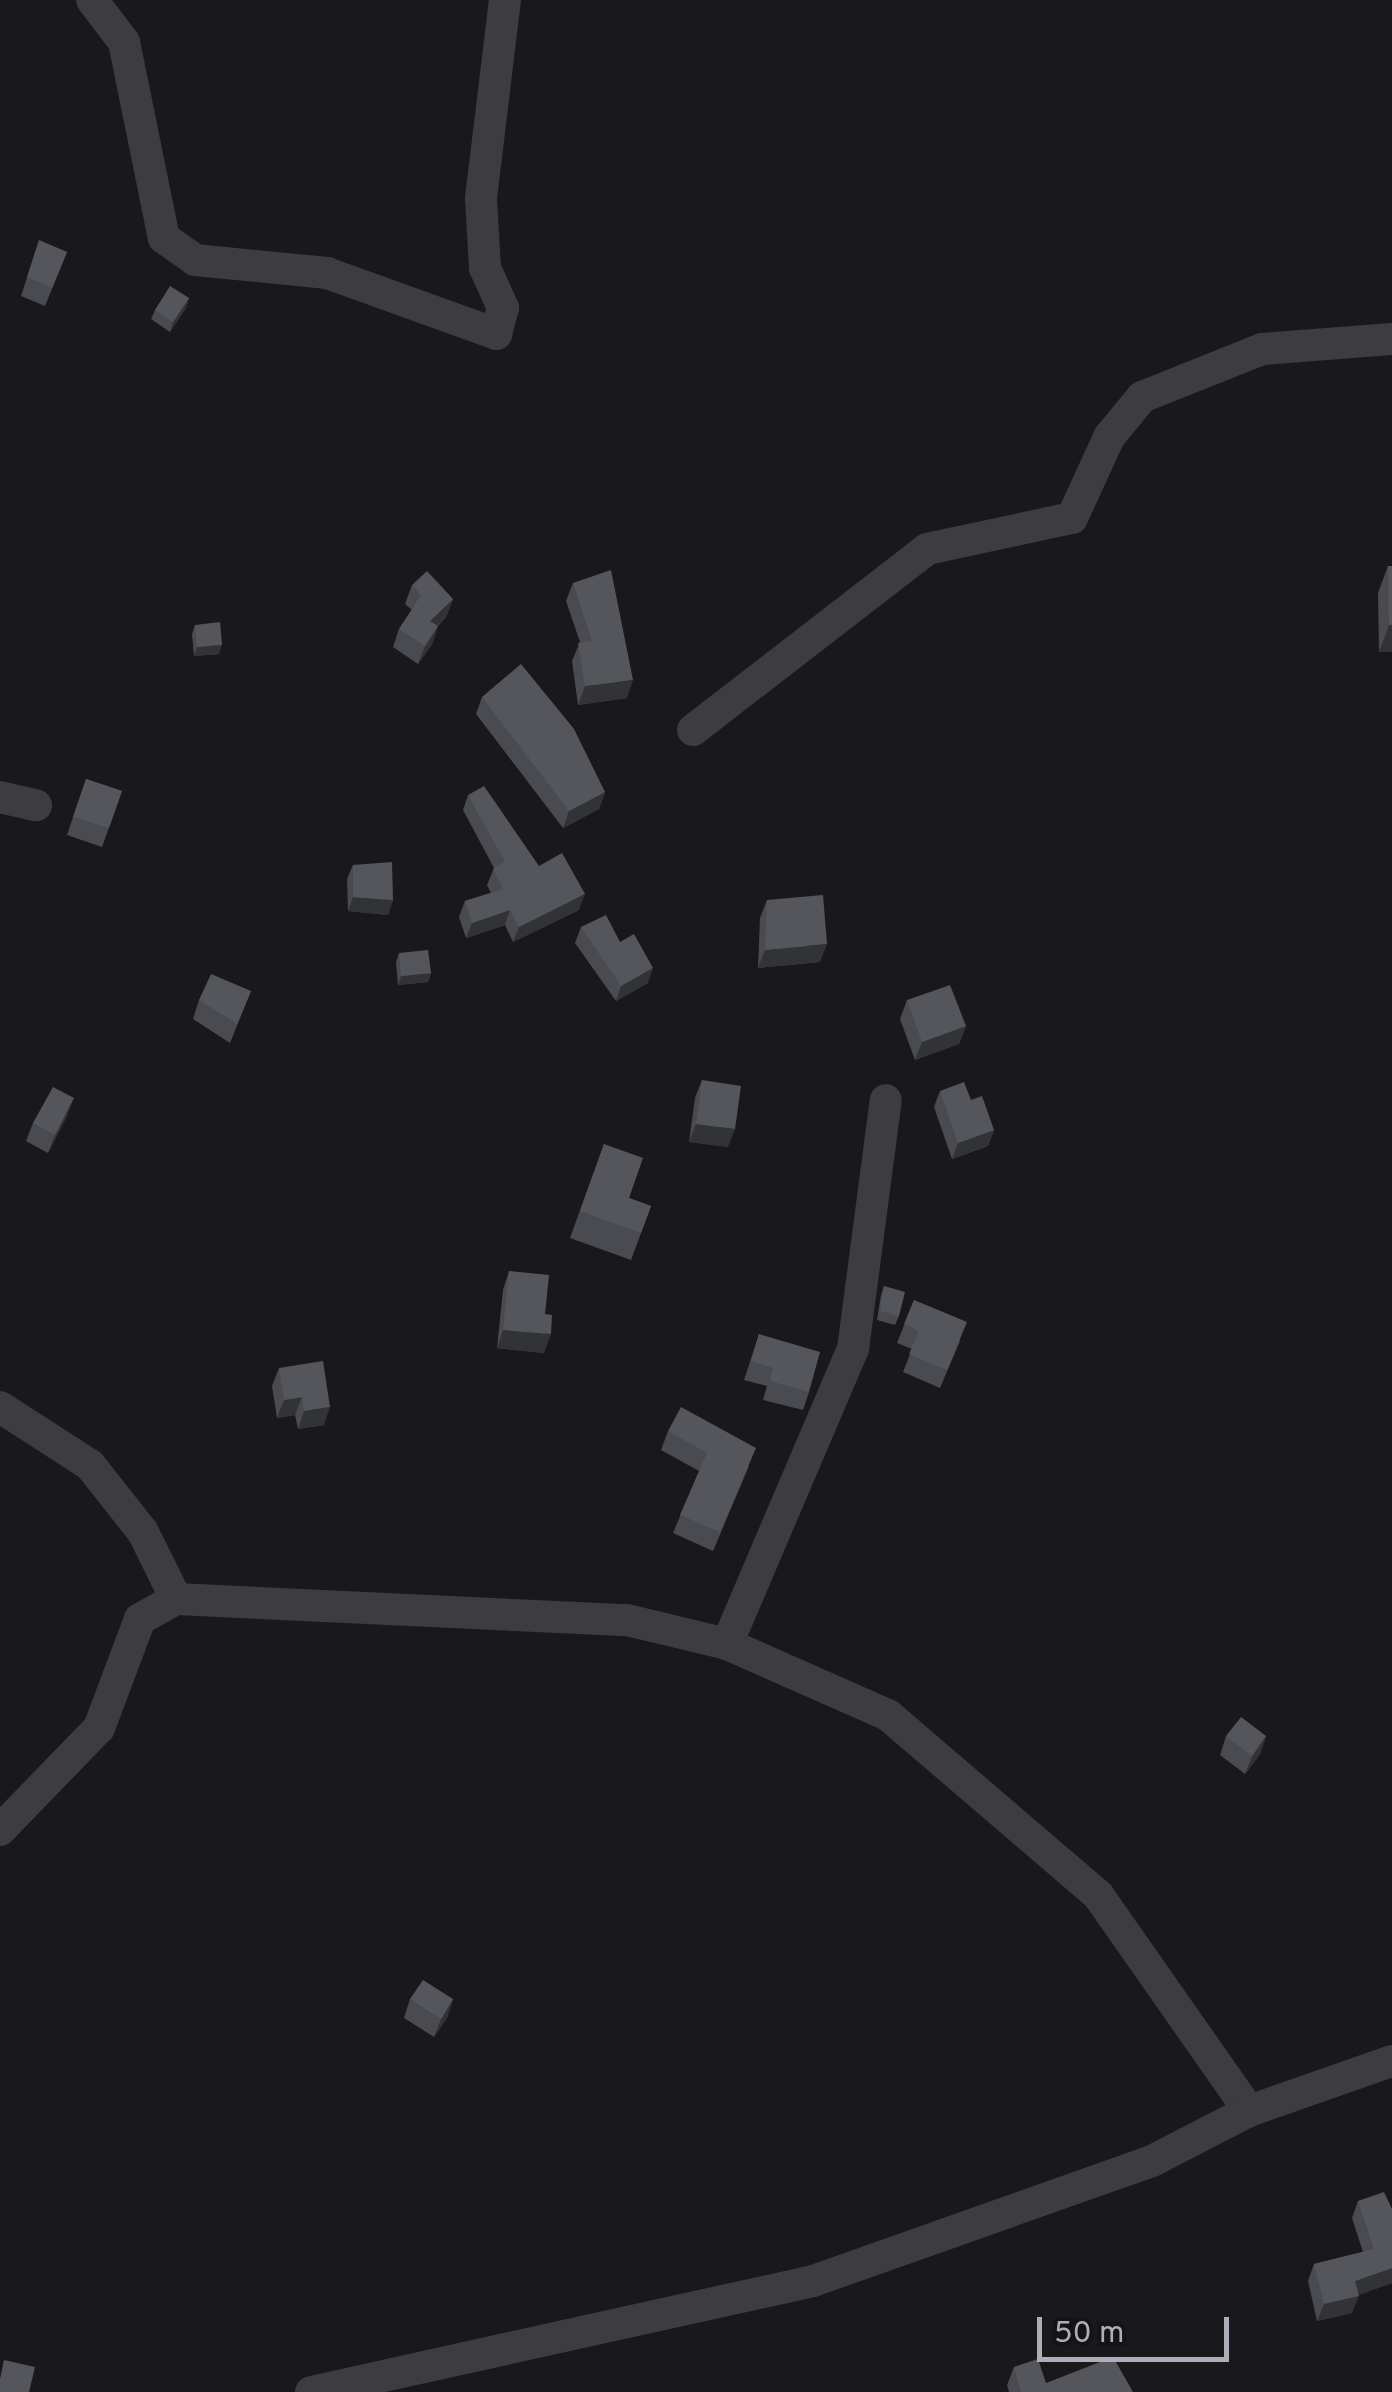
<!DOCTYPE html>
<style>
body{margin:0}
#map{position:relative;width:1392px;height:2392px;overflow:hidden;background:#19191b;font-family:Overpass,sans-serif}
div>[style]{position:absolute}
.minor>*{height:32px;margin:-16px;padding:0 16px;transform-origin:16px;border-radius:16px;background:#3c3c41}
.wall>*{inset:0;background:#4a4b50}
.shaded-wall>*{inset:0;background:#323336}
.building>*{inset:0;background:#55565b}
span{translate:-50% -50%;white-space:nowrap;text-align:center;line-height:1.15;-webkit-text-stroke:10px #141416;paint-order:stroke}
.scale{position:absolute;left:1037px;top:2317px;width:192px;height:45px;box-sizing:border-box;border:5px solid #acafba;border-top:0;padding-left:12px;font-size:30px;line-height:35px;white-space:nowrap;color:#acafba;-webkit-text-stroke:8px #141416;paint-order:stroke}
</style>
<div id="map">
<div class="minor">
<div style="left:92px;top:0;width:53px;rotate:52.7deg"></div>
<div style="left:124px;top:42px;width:200px;rotate:78.5deg"></div>
<div style="left:164px;top:238px;width:38px;rotate:35deg"></div>
<div style="left:195px;top:260px;width:133px;rotate:5.6deg"></div>
<div style="left:327px;top:273px;width:180px;rotate:19.8deg"></div>
<div style="left:496px;top:334px;width:27px;rotate:-75deg"></div>
<div style="left:503px;top:308px;width:44px;rotate:-114.2deg"></div>
<div style="left:485px;top:268px;width:70px;rotate:-93.3deg"></div>
<div style="left:481px;top:198px;width:199px;rotate:-83.1deg"></div>
<div style="left:693px;top:730px;width:296px;rotate:-37.7deg"></div>
<div style="left:927px;top:549px;width:148px;rotate:-12.1deg"></div>
<div style="left:1072px;top:518px;width:89px;rotate:-65.4deg"></div>
<div style="left:1109px;top:437px;width:52px;rotate:-50.5deg"></div>
<div style="left:1142px;top:397px;width:129px;rotate:-21.8deg"></div>
<div style="left:1262px;top:349px;width:130px;rotate:-4.4deg"></div>
<div style="left:0;top:797px;width:37px;rotate:13deg"></div>
<div style="left:0;top:1407px;width:107px;rotate:32.8deg"></div>
<div style="left:90px;top:1465px;width:85px;rotate:51.7deg"></div>
<div style="left:143px;top:1532px;width:75px;rotate:63.8deg"></div>
<div style="left:176px;top:1599px;width:451px;rotate:2.7deg"></div>
<div style="left:627px;top:1620px;width:103px;rotate:13.5deg"></div>
<div style="left:727px;top:1644px;width:176px;rotate:23.8deg"></div>
<div style="left:888px;top:1715px;width:277px;rotate:40.6deg"></div>
<div style="left:1098px;top:1895px;width:264px;rotate:55deg"></div>
<div style="left:727px;top:1644px;width:321px;rotate:-66.9deg"></div>
<div style="left:853px;top:1349px;width:251px;rotate:-82.5deg"></div>
<div style="left:0;top:1830px;width:142px;rotate:-45.9deg"></div>
<div style="left:99px;top:1728px;width:116px;rotate:-69.4deg"></div>
<div style="left:140px;top:1619px;width:41px;rotate:-29.1deg"></div>
<div style="left:311px;top:2392px;width:514px;rotate:-12.47deg"></div>
<div style="left:813px;top:2281px;width:360px;rotate:-19.5deg"></div>
<div style="left:1152px;top:2161px;width:109px;rotate:-27.3deg"></div>
<div style="left:1249px;top:2111px;width:151px;rotate:-19.3deg"></div>
</div>
<div class="wall">
<div style="clip-path:polygon(39px 241px,67px 252px,45px 306px,21px 296px)"></div>
<div style="clip-path:polygon(189px 298px,186px 308px,170px 332px,151px 319px,155px 310px)"></div>
<div style="clip-path:polygon(1388px 566px,1392px 652px,1379px 652px,1378px 593px)"></div>
<div style="clip-path:polygon(573px 583px,627px 698px,578px 705px,572px 661px,580px 642px,566px 601px)"></div>
<div style="clip-path:polygon(412px 585px,453px 599px,446px 617px,438px 626px,432px 644px,418px 664px,393px 647px,399px 629px,412px 610px,405px 604px)"></div>
<div style="clip-path:polygon(195px 625px,219px 654px,194px 656px,192px 634px)"></div>
<div style="clip-path:polygon(482px 697px,605px 792px,599px 809px,563px 828px,476px 714px)"></div>
<div style="clip-path:polygon(86px 779px,122px 791px,102px 847px,67px 835px)"></div>
<div style="clip-path:polygon(468px 795px,539px 866px,579px 910px,513px 942px,505px 925px,466px 938px,459px 917px,465px 901px,491px 893px,487px 885px,494px 868px,463px 810px)"></div>
<div style="clip-path:polygon(353px 865px,393px 900px,388px 915px,348px 911px,347px 879px)"></div>
<div style="clip-path:polygon(767px 900px,820px 962px,758px 968px,760px 918px)"></div>
<div style="clip-path:polygon(581px 927px,620px 942px,648px 983px,616px 1001px,575px 943px)"></div>
<div style="clip-path:polygon(399px 953px,431px 973px,428px 982px,398px 985px,396px 962px)"></div>
<div style="clip-path:polygon(251px 991px,230px 1043px,193px 1019px,199px 1000px)"></div>
<div style="clip-path:polygon(907px 1000px,966px 1026px,959px 1044px,915px 1060px,900px 1019px)"></div>
<div style="clip-path:polygon(702px 1080px,728px 1147px,689px 1142px,695px 1098px)"></div>
<div style="clip-path:polygon(940px 1091px,994px 1130px,988px 1146px,952px 1159px,934px 1107px)"></div>
<div style="clip-path:polygon(67px 1116px,48px 1153px,26px 1141px,33px 1123px)"></div>
<div style="clip-path:polygon(604px 1144px,629px 1198px,651px 1206px,631px 1260px,570px 1238px)"></div>
<div style="clip-path:polygon(509px 1271px,545px 1314px,544px 1353px,497px 1348px,503px 1290px)"></div>
<div style="clip-path:polygon(884px 1286px,899px 1316px,895px 1325px,877px 1320px,881px 1295px)"></div>
<div style="clip-path:polygon(914px 1300px,960px 1341px,940px 1388px,903px 1372px,912px 1349px,897px 1343px)"></div>
<div style="clip-path:polygon(759px 1334px,809px 1392px,803px 1410px,763px 1400px,767px 1386px,744px 1380px)"></div>
<div style="clip-path:polygon(279px 1368px,324px 1425px,298px 1429px,295px 1415px,277px 1418px,272px 1386px)"></div>
<div style="clip-path:polygon(668px 1431px,749px 1466px,713px 1551px,673px 1533px,699px 1471px,661px 1450px)"></div>
<div style="clip-path:polygon(1226px 1736px,1266px 1736px,1260px 1754px,1245px 1774px,1220px 1755px)"></div>
<div style="clip-path:polygon(410px 1999px,453px 1999px,447px 2018px,434px 2037px,404px 2018px)"></div>
<div style="clip-path:polygon(1358px 2201px,1392px 2209px,1392px 2283px,1358px 2295px,1352px 2313px,1317px 2321px,1308px 2281px,1314px 2264px,1363px 2252px,1352px 2218px)"></div>
<div style="clip-path:polygon(1014px 2367px,1046px 2383px,1133px 2392px,1009px 2392px,1007px 2385px)"></div>
</div>
<div class="shaded-wall">
<div style="clip-path:polygon(189px 298px,186px 308px,170px 332px,173px 322px)"></div>
<div style="clip-path:polygon(453px 599px,446px 617px,424px 639px,430px 621px)"></div>
<div style="clip-path:polygon(1389px 625px,1392px 625px,1392px 652px,1379px 652px)"></div>
<div style="clip-path:polygon(438px 626px,432px 644px,418px 664px,425px 646px)"></div>
<div style="clip-path:polygon(222px 645px,219px 654px,194px 656px,197px 647px)"></div>
<div style="clip-path:polygon(633px 680px,627px 698px,578px 705px,585px 686px)"></div>
<div style="clip-path:polygon(605px 792px,599px 809px,563px 828px,569px 811px)"></div>
<div style="clip-path:polygon(585px 894px,579px 910px,513px 942px,519px 927px)"></div>
<div style="clip-path:polygon(353px 897px,393px 900px,388px 915px,348px 911px)"></div>
<div style="clip-path:polygon(510px 910px,505px 925px,466px 938px,472px 923px)"></div>
<div style="clip-path:polygon(827px 944px,820px 962px,758px 968px,765px 950px)"></div>
<div style="clip-path:polygon(653px 968px,648px 983px,616px 1001px,621px 986px)"></div>
<div style="clip-path:polygon(431px 973px,428px 982px,398px 985px,401px 976px)"></div>
<div style="clip-path:polygon(966px 1026px,959px 1044px,915px 1060px,922px 1042px)"></div>
<div style="clip-path:polygon(74px 1098px,67px 1116px,48px 1153px,55px 1135px)"></div>
<div style="clip-path:polygon(696px 1124px,735px 1129px,728px 1147px,689px 1142px)"></div>
<div style="clip-path:polygon(994px 1130px,988px 1146px,952px 1159px,958px 1143px)"></div>
<div style="clip-path:polygon(503px 1330px,551px 1334px,544px 1353px,497px 1348px)"></div>
<div style="clip-path:polygon(302px 1397px,295px 1415px,277px 1418px,284px 1400px)"></div>
<div style="clip-path:polygon(330px 1407px,324px 1425px,298px 1429px,304px 1411px)"></div>
<div style="clip-path:polygon(1266px 1736px,1260px 1754px,1245px 1774px,1252px 1756px)"></div>
<div style="clip-path:polygon(453px 1999px,447px 2018px,434px 2037px,441px 2019px)"></div>
<div style="clip-path:polygon(1392px 2268px,1392px 2283px,1353px 2297px,1359px 2296px,1352px 2313px,1317px 2321px,1324px 2304px,1355px 2281px)"></div>
</div>
<div class="building">
<div style="clip-path:polygon(39px 240px,67px 252px,52px 288px,27px 277px)"></div>
<div style="clip-path:polygon(170px 286px,189px 298px,173px 322px,155px 310px)"></div>
<div style="clip-path:polygon(1388px 566px,1392px 566px,1392px 625px,1389px 625px)"></div>
<div style="clip-path:polygon(611px 570px,633px 680px,585px 686px,578px 643px,592px 641px,573px 583px)"></div>
<div style="clip-path:polygon(427px 571px,453px 599px,430px 621px,438px 626px,425px 646px,399px 629px,421px 595px,412px 585px)"></div>
<div style="clip-path:polygon(220px 622px,222px 645px,197px 647px,195px 625px)"></div>
<div style="clip-path:polygon(521px 664px,574px 729px,605px 792px,569px 811px,482px 697px)"></div>
<div style="clip-path:polygon(86px 779px,122px 791px,109px 828px,73px 817px)"></div>
<div style="clip-path:polygon(484px 786px,539px 866px,562px 853px,585px 894px,519px 927px,510px 910px,472px 923px,465px 901px,503px 889px,493px 869px,505px 862px,468px 795px)"></div>
<div style="clip-path:polygon(392px 862px,393px 900px,353px 897px,353px 865px)"></div>
<div style="clip-path:polygon(823px 895px,827px 944px,765px 950px,767px 900px)"></div>
<div style="clip-path:polygon(606px 915px,620px 942px,634px 934px,653px 968px,621px 986px,581px 927px)"></div>
<div style="clip-path:polygon(428px 950px,431px 973px,401px 976px,399px 953px)"></div>
<div style="clip-path:polygon(211px 974px,251px 991px,237px 1024px,199px 1000px)"></div>
<div style="clip-path:polygon(950px 985px,966px 1026px,922px 1042px,907px 1000px)"></div>
<div style="clip-path:polygon(702px 1080px,741px 1086px,735px 1129px,696px 1124px)"></div>
<div style="clip-path:polygon(964px 1082px,971px 1100px,982px 1096px,994px 1130px,958px 1143px,940px 1091px)"></div>
<div style="clip-path:polygon(53px 1087px,74px 1098px,55px 1135px,33px 1123px)"></div>
<div style="clip-path:polygon(604px 1144px,643px 1158px,629px 1198px,651px 1206px,641px 1233px,580px 1211px)"></div>
<div style="clip-path:polygon(509px 1271px,549px 1275px,545px 1314px,552px 1315px,551px 1334px,503px 1330px)"></div>
<div style="clip-path:polygon(884px 1286px,905px 1292px,899px 1316px,880px 1311px)"></div>
<div style="clip-path:polygon(914px 1300px,967px 1322px,947px 1370px,909px 1354px,919px 1331px,904px 1324px)"></div>
<div style="clip-path:polygon(759px 1334px,820px 1352px,809px 1392px,770px 1381px,773px 1368px,751px 1361px)"></div>
<div style="clip-path:polygon(323px 1361px,330px 1407px,304px 1411px,302px 1397px,284px 1400px,279px 1368px)"></div>
<div style="clip-path:polygon(681px 1407px,756px 1448px,720px 1532px,680px 1515px,707px 1453px,668px 1431px)"></div>
<div style="clip-path:polygon(1241px 1717px,1266px 1736px,1252px 1756px,1226px 1736px)"></div>
<div style="clip-path:polygon(423px 1980px,453px 1999px,441px 2019px,410px 1999px)"></div>
<div style="clip-path:polygon(1384px 2192px,1392px 2209px,1392px 2268px,1355px 2281px,1359px 2296px,1324px 2304px,1314px 2264px,1374px 2249px,1358px 2201px)"></div>
<div style="clip-path:polygon(1113px 2357px,1133px 2392px,1021px 2392px,1014px 2367px,1038px 2359px,1046px 2383px)"></div>
<div style="clip-path:polygon(4px 2360px,35px 2367px,29px 2392px,0 2392px,0 2379px)"></div>
</div>
<div class="scale">50 m</div>
</div>
